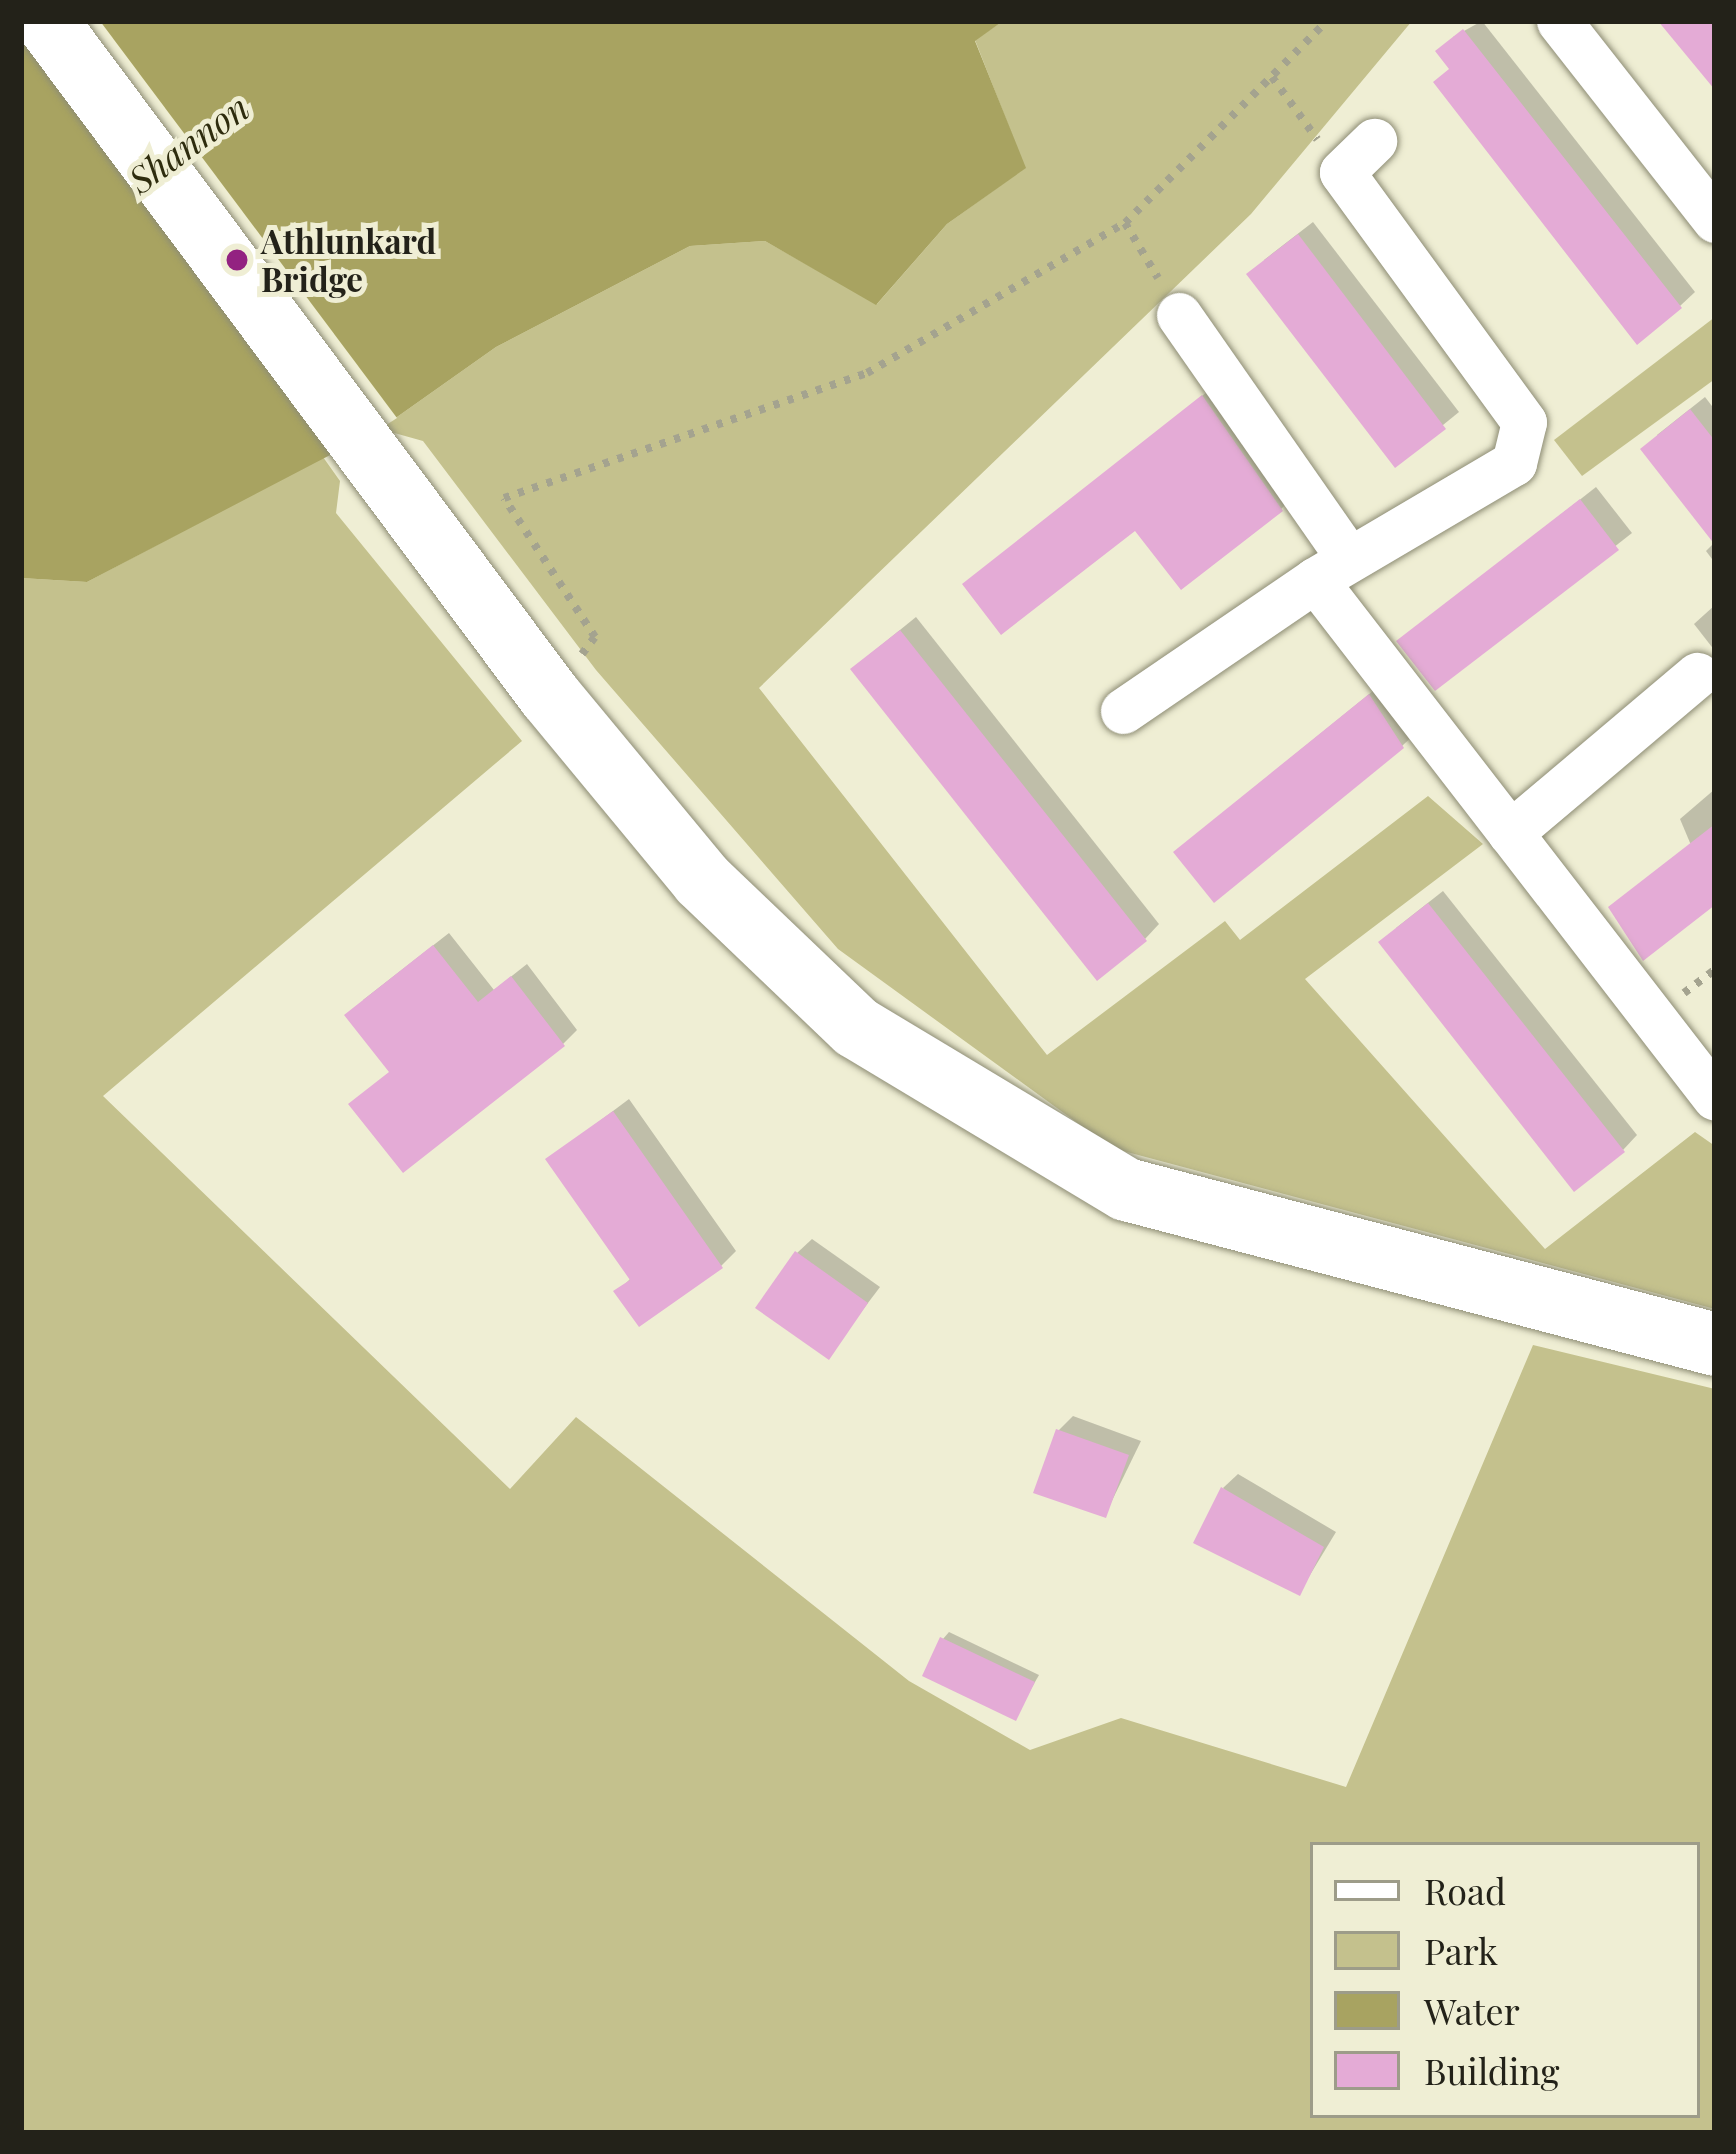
<!DOCTYPE html>
<style>
body{margin:0}
#map{position:relative;width:1736px;height:2154px;overflow:hidden;background:#efeed4;font-family:"Playfair Display",serif}
div>[style]{position:absolute}
.green>*{inset:0;background:#c4c18d}
.water>*{inset:0;background:#a8a361}
.pier>*{inset:0;background:#efeed4}
.shadow>*{inset:0;background:#0003}
.building>*{inset:0;background:#e4abd6}
.path>*{height:8px;margin-top:-4px;transform-origin:0;background:repeating-linear-gradient(90deg,#a4a38f 0 6px,transparent 0 15px)}
.roads{filter:drop-shadow(0 0 3px #8e8d75) drop-shadow(0 0 3px #8e8d75)}
.minor>*{height:45px;margin:-22.5px;padding:0 22.5px;transform-origin:22.5px;border-radius:22.5px;background:#fff}
.secondary>*{height:63px;margin:-31.5px;padding:0 31.5px;transform-origin:31.5px;border-radius:31.5px;background:#fff}
.dots>*{width:33px;height:33px;translate:-50% -50%;box-sizing:border-box;border:6px solid #efeed4;border-radius:50%}
span{translate:-50% -50%;white-space:nowrap;text-align:center;line-height:1.15;-webkit-text-stroke:10px #efeed4;paint-order:stroke}
.poi-label{font-size:33px;color:#232219;font-weight:700}
.left{translate:0 -50%;text-align:left}
.water-label{font-size:36px;color:#2e2c0e;font-style:italic}
.frame{position:absolute;inset:0;border:24px solid #232219;pointer-events:none}
.legend{position:absolute;left:1310px;top:1842px;width:390px;height:276px;box-sizing:border-box;background:#efeed4;border:3px solid #9d9c89;margin:0;padding:15px 21px;list-style:none;font-size:36px;color:#232219}
.legend li{display:flex;align-items:center;gap:24px;height:60px}
.legend b{width:60px;border:3px solid #9d9c89}
</style>
<div id="map">
<div class="green">
<div style="clip-path:polygon(1003px 21px,1412px 21px,1251px 214px,759px 688px,1047px 1055px,1225px 921px,1240px 940px,1428px 796px,1483px 844px,1305px 979px,1545px 1249px,1695px 1132px,1715px 1146px,1715px 1309px,1112px 1148px,838px 949px,596px 670px,423px 441px,380px 429px,496px 347px,690px 246px,765px 241px,877px 304px,947px 224px,1025px 168px,975px 40px)"></div>
<div style="clip-path:polygon(1715px 317px,1715px 379px,1582px 476px,1554px 440px)"></div>
<div style="clip-path:polygon(evenodd,323px 457px,340px 481px,336px 513px,522px 741px,103px 1096px,510px 1489px,576px 1417px,909px 1681px,1030px 1750px,1121px 1718px,1346px 1787px,1533px 1345px,1715px 1389px,1715px 2133px,21px 2133px,21px 578px,87px 582px,323px 457px,1313px 1845px,1697px 1845px,1697px 2115px,1313px 2115px,1313px 1845px)"></div>
</div>
<div class="water">
<div style="clip-path:polygon(21px 21px,1003px 21px,975px 41px,1026px 168px,947px 224px,876px 305px,765px 241px,690px 246px,496px 347px,380px 429px,87px 582px,21px 578px)"></div>
</div>
<div class="pier">
<div style="clip-path:polygon(21px 21px,100px 21px,397px 418px,380px 429px)"></div>
</div>
<div class="shadow">
<div style="clip-path:polygon(1482px 21px,1695px 292px,1680px 306px,1452px 68px,1453px 37px)"></div>
<div style="clip-path:polygon(1313px 222px,1459px 412px,1395px 464px,1264px 260px)"></div>
<div style="clip-path:polygon(1217px 384px,1294px 496px,1281px 509px,1135px 527px,966px 584px)"></div>
<div style="clip-path:polygon(1705px 397px,1715px 410px,1715px 540px,1657px 435px)"></div>
<div style="clip-path:polygon(1596px 487px,1632px 533px,1436px 687px,1400px 641px)"></div>
<div style="clip-path:polygon(1715px 542px,1715px 563px,1706px 551px)"></div>
<div style="clip-path:polygon(1715px 605px,1715px 651px,1694px 624px)"></div>
<div style="clip-path:polygon(916px 617px,1159px 924px,1145px 939px,869px 655px)"></div>
<div style="clip-path:polygon(1384px 682px,1417px 732px,1402px 746px,1192px 838px)"></div>
<div style="clip-path:polygon(1715px 789px,1715px 902px,1680px 819px)"></div>
<div style="clip-path:polygon(1443px 891px,1637px 1135px,1623px 1150px,1396px 928px)"></div>
<div style="clip-path:polygon(449px 933px,494px 990px,527px 964px,577px 1030px,563px 1044px,392px 1070px,363px 1000px)"></div>
<div style="clip-path:polygon(629px 1099px,736px 1251px,721px 1266px,617px 1292px,632px 1277px,549px 1159px)"></div>
<div style="clip-path:polygon(812px 1239px,880px 1287px,828px 1356px,797px 1253px)"></div>
<div style="clip-path:polygon(1073px 1416px,1141px 1441px,1105px 1515px,1058px 1431px)"></div>
<div style="clip-path:polygon(1238px 1474px,1336px 1532px,1299px 1593px,1223px 1488px)"></div>
<div style="clip-path:polygon(949px 1632px,1039px 1675px,1015px 1717px,943px 1639px)"></div>
</div>
<div class="building">
<div style="clip-path:polygon(1658px 21px,1715px 21px,1715px 90px)"></div>
<div style="clip-path:polygon(1463px 29px,1682px 308px,1637px 345px,1433px 82px,1449px 69px,1435px 51px)"></div>
<div style="clip-path:polygon(1298px 234px,1446px 429px,1395px 468px,1246px 274px)"></div>
<div style="clip-path:polygon(1202px 395px,1283px 511px,1181px 590px,1135px 531px,1001px 635px,962px 584px)"></div>
<div style="clip-path:polygon(1690px 409px,1715px 441px,1715px 545px,1640px 449px)"></div>
<div style="clip-path:polygon(1580px 499px,1619px 550px,1435px 691px,1396px 641px)"></div>
<div style="clip-path:polygon(900px 630px,1147px 941px,1097px 981px,850px 669px)"></div>
<div style="clip-path:polygon(1369px 694px,1404px 748px,1214px 903px,1173px 852px)"></div>
<div style="clip-path:polygon(1715px 824px,1715px 905px,1643px 961px,1608px 907px)"></div>
<div style="clip-path:polygon(1428px 903px,1625px 1152px,1574px 1192px,1378px 942px)"></div>
<div style="clip-path:polygon(433px 945px,478px 1002px,511px 976px,565px 1046px,403px 1173px,348px 1104px,389px 1072px,344px 1015px)"></div>
<div style="clip-path:polygon(613px 1111px,723px 1268px,639px 1327px,613px 1291px,630px 1280px,545px 1159px)"></div>
<div style="clip-path:polygon(795px 1251px,868px 1303px,829px 1360px,755px 1308px)"></div>
<div style="clip-path:polygon(1056px 1429px,1129px 1455px,1106px 1518px,1033px 1493px)"></div>
<div style="clip-path:polygon(1221px 1487px,1324px 1547px,1300px 1596px,1193px 1543px)"></div>
<div style="clip-path:polygon(940px 1637px,1035px 1682px,1016px 1721px,922px 1676px)"></div>
</div>
<div class="path">
<div style="left:1272px;top:77px;width:77px;rotate:54deg"></div>
<div style="left:1125px;top:223px;width:64px;rotate:59deg"></div>
<div style="left:582px;top:654px;width:21px;rotate:-53deg"></div>
<div style="left:595px;top:637px;width:166px;rotate:-123.2deg"></div>
<div style="left:504px;top:498px;width:384px;rotate:-19deg"></div>
<div style="left:867px;top:373px;width:298px;rotate:-30.2deg"></div>
<div style="left:1125px;top:223px;width:286px;rotate:-45deg"></div>
<div style="left:1684px;top:993px;width:39px;rotate:-37deg"></div>
</div>
<div class="roads">
<div class="minor">
<div style="left:1559px;top:21px;width:253px;rotate:51.9deg"></div>
<div style="left:1179px;top:315px;width:297px;rotate:55.1deg"></div>
<div style="left:1315px;top:580px;width:231px;rotate:-30.5deg"></div>
<div style="left:1514px;top:463px;width:42px;rotate:-76.3deg"></div>
<div style="left:1524px;top:422px;width:309px;rotate:-126.1deg"></div>
<div style="left:1342px;top:172px;width:45px;rotate:-44.1deg"></div>
<div style="left:1123px;top:711px;width:232px;rotate:-34.3deg"></div>
<div style="left:1315px;top:580px;width:654px;rotate:52.32deg"></div>
<div style="left:1510px;top:833px;width:245px;rotate:-40.2deg"></div>
</div>
<div class="secondary">
<div style="left:46px;top:21px;width:841px;rotate:53.27deg"></div>
<div style="left:549px;top:695px;width:239px;rotate:50.4deg"></div>
<div style="left:701px;top:879px;width:214px;rotate:43.7deg"></div>
<div style="left:856px;top:1027px;width:315px;rotate:31deg"></div>
<div style="left:1126px;top:1189px;width:609px;rotate:14.74deg"></div>
</div>
</div>
<div class="dots">
<div style="left:237px;top:260px;background:#932281"></div>
</div>
<div class="poi-label">
<span class="left" style="left:261px;top:260px">Athlunkard<br>Bridge</span>
</div>
<div class="water-label">
<span style="left:188px;top:143px;rotate:-36deg">Shannon</span>
</div>
<div class="frame"></div>
<ul class="legend">
<li><b style="height:15px;background:#fff"></b>Road</li>
<li><b style="height:33px;background:#c4c18d"></b>Park</li>
<li><b style="height:33px;background:#a8a361"></b>Water</li>
<li><b style="height:33px;background:#e4abd6"></b>Building</li>
</ul>
</div>
